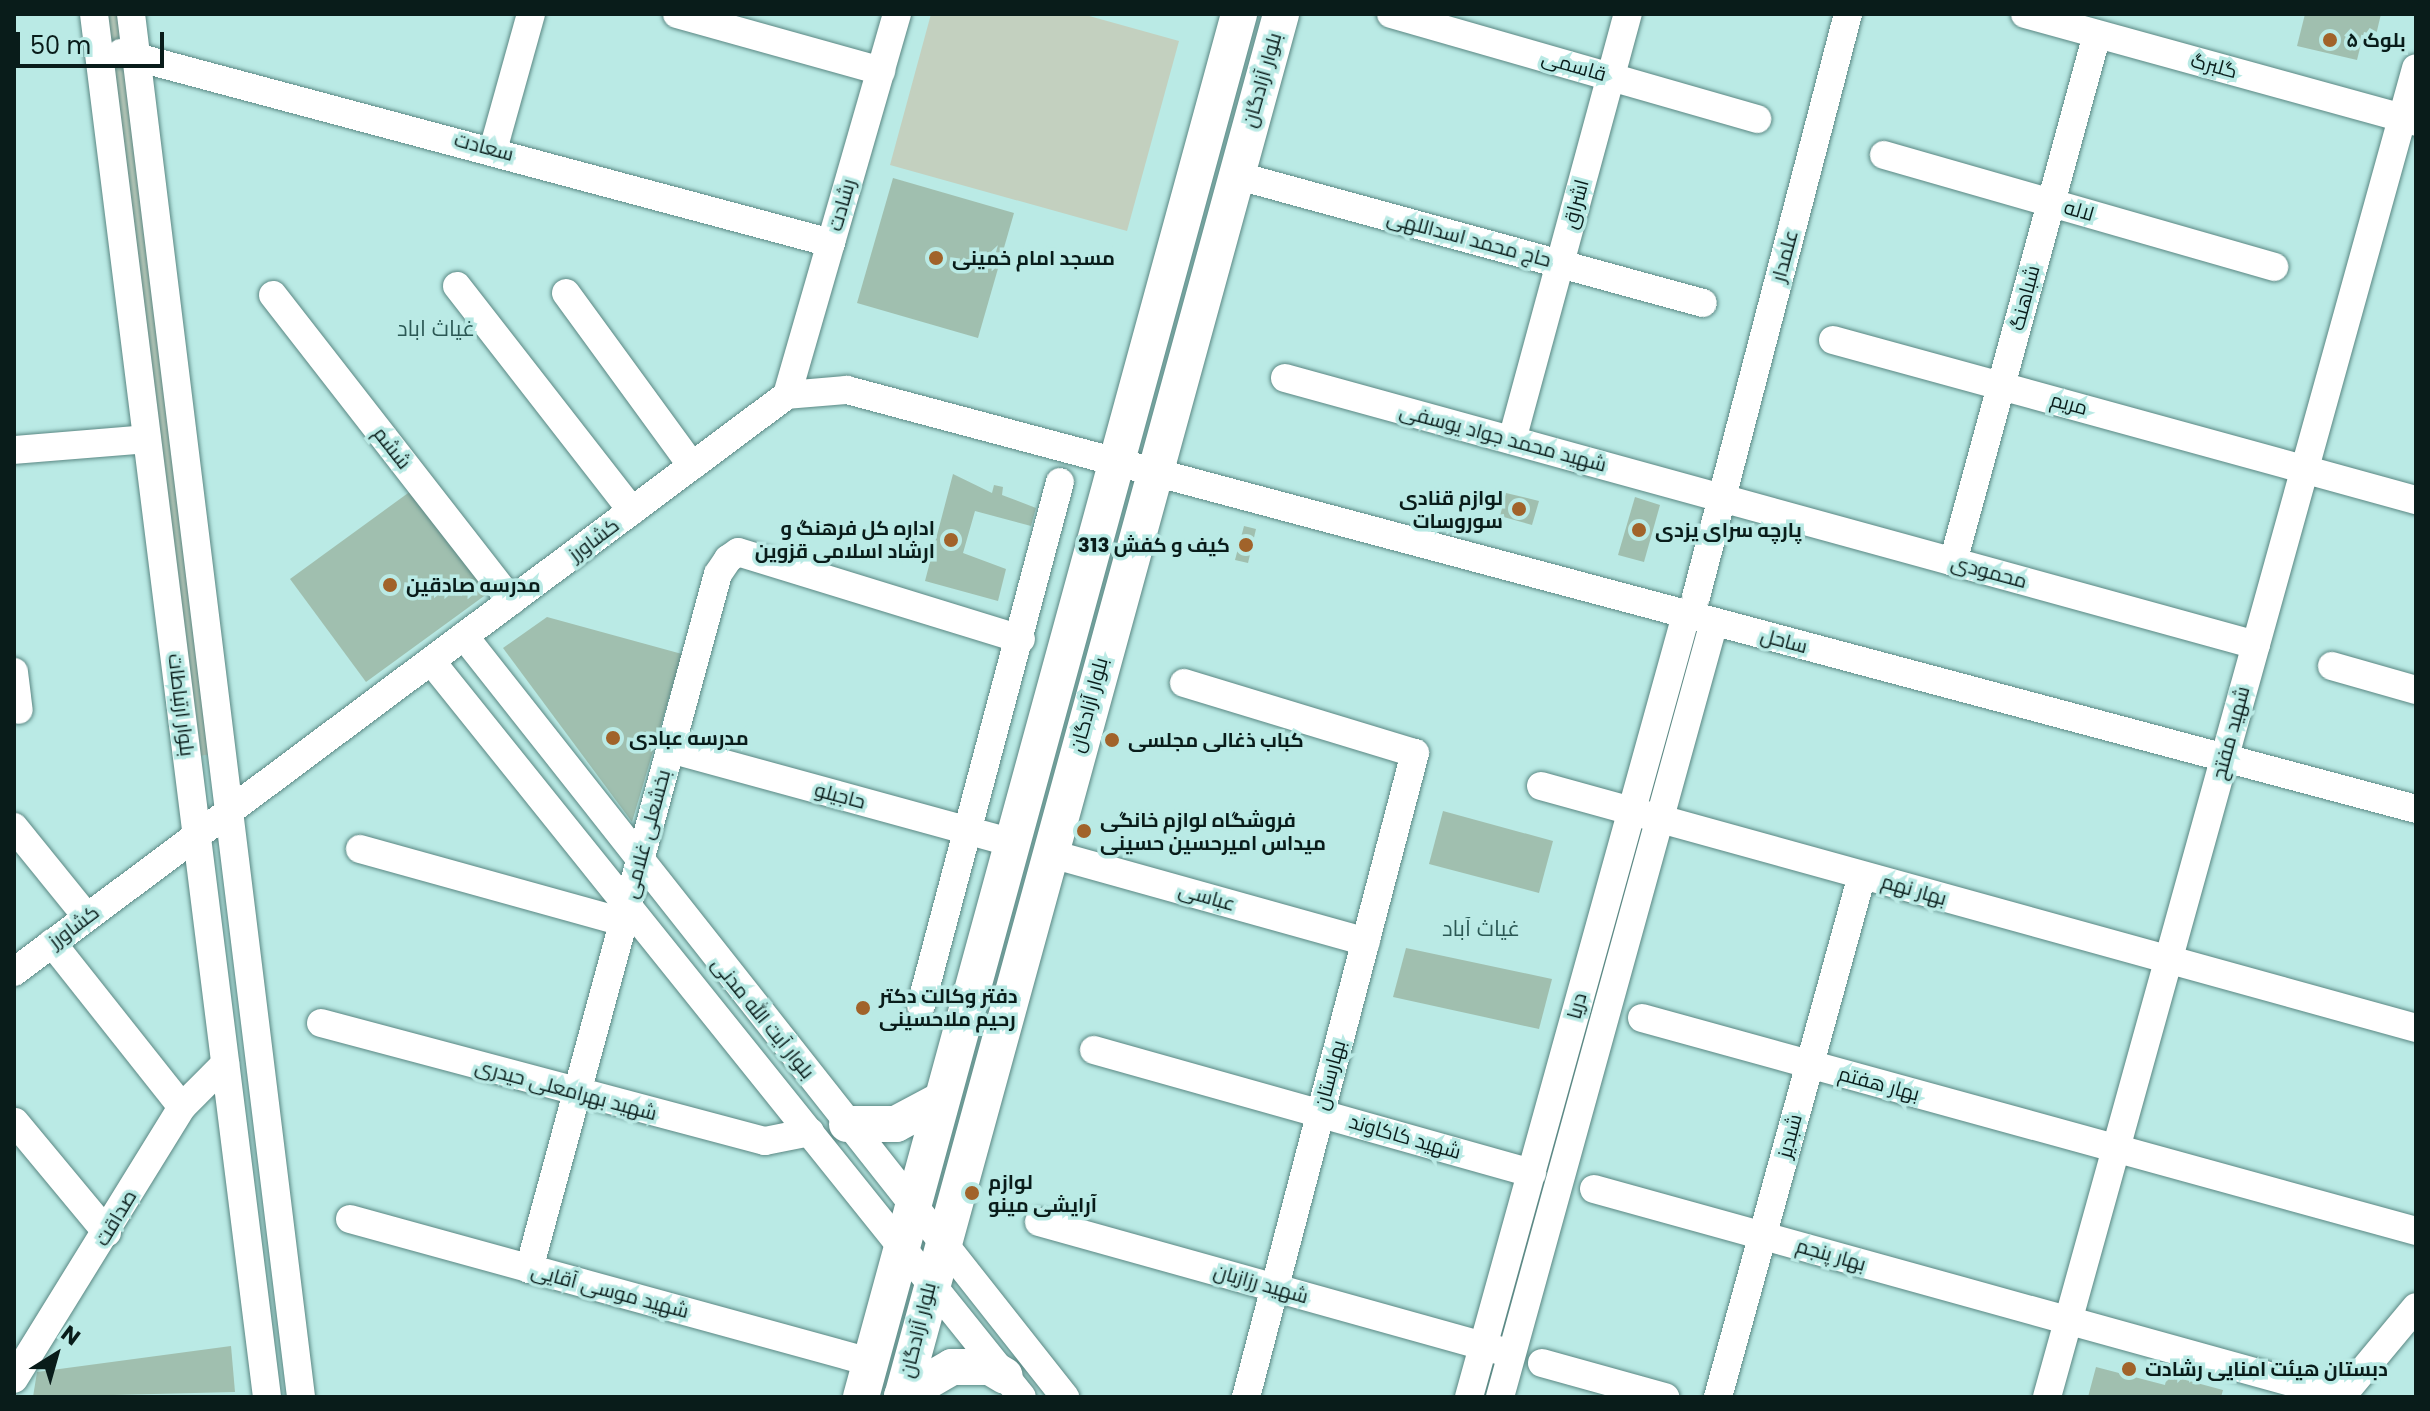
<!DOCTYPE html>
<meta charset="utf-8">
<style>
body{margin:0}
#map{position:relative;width:2430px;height:1411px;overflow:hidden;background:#baeae5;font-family:Poppins,Cairo,sans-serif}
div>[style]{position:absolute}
.green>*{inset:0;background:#c3d0bf}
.building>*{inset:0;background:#a0bfaf}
.roads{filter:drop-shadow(0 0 2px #5a8783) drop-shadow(0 0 2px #5a8783)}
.minor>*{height:28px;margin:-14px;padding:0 14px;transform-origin:14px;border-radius:14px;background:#fff}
.major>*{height:36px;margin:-18px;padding:0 18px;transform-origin:18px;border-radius:18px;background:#fff}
.dots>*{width:22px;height:22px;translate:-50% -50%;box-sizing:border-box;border:4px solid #baeae5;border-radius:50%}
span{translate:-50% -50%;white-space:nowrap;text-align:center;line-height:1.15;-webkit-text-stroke:7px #baeae5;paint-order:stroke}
.poi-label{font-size:20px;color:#091c1a;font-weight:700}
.left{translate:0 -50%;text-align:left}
.right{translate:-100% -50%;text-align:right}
.street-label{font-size:20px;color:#091c1a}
.neighbourhood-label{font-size:22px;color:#2b5854}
.frame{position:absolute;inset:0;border:16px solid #091c1a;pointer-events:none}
.north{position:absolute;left:16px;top:1315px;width:80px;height:80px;-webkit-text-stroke:6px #baeae5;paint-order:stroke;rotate:37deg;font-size:22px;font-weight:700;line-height:32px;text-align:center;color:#091c1a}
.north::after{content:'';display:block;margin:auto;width:28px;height:36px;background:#091c1a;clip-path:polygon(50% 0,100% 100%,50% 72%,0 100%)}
.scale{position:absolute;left:16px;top:32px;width:148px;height:36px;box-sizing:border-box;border:4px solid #091c1a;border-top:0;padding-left:10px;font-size:24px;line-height:28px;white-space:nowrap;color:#091c1a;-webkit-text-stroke:6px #baeae5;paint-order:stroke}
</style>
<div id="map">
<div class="green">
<div style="clip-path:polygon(94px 14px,131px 14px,210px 754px,200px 756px)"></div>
<div style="clip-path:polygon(931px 14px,1082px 14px,1179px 41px,1127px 231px,890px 165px)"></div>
</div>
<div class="building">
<div style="clip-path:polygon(2305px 14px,2381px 14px,2376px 35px,2364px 32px,2357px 60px,2297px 46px)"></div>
<div style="clip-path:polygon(893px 178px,1014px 213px,978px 338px,857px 303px)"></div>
<div style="clip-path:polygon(953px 474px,992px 493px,994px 485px,1003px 487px,1002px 495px,1036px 508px,1031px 526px,975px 511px,963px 553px,1006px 569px,998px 601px,925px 581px)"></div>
<div style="clip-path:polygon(415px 488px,491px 591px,366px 682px,290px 579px)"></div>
<div style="clip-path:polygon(1506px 493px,1539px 501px,1532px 525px,1500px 516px)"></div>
<div style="clip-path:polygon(1635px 497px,1660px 505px,1644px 562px,1618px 555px)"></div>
<div style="clip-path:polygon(1244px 526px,1256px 529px,1248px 563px,1235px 560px)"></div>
<div style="clip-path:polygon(547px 617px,682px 654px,632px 822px,503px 648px)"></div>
<div style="clip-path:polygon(1443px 811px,1553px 841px,1539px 893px,1429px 864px)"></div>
<div style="clip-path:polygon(1406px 948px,1552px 979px,1539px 1029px,1393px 997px)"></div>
<div style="clip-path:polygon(231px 1346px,235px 1392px,33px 1397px,37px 1372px)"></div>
<div style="clip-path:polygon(2096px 1367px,2165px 1385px,2167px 1375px,2223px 1390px,2221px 1397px,2088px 1397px)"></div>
</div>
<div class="roads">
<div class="minor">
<div style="left:94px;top:14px;width:1394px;rotate:82.87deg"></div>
<div style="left:131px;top:14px;width:1393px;rotate:82.99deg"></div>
<div style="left:677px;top:14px;width:212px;rotate:15.6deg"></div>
<div style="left:1391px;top:14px;width:381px;rotate:16deg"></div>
<div style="left:2025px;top:14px;width:406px;rotate:15.4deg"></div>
<div style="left:121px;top:53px;width:735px;rotate:14.98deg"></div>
<div style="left:493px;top:150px;width:141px;rotate:-74.4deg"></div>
<div style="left:1884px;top:155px;width:406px;rotate:16deg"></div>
<div style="left:1235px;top:175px;width:485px;rotate:15.3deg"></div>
<div style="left:457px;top:286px;width:285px;rotate:52.1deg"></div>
<div style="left:566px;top:293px;width:214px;rotate:53.9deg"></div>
<div style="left:273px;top:295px;width:388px;rotate:52.1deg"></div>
<div style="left:1833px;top:340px;width:605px;rotate:15.35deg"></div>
<div style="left:1285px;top:378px;width:1007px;rotate:15.37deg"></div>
<div style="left:787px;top:395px;width:397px;rotate:-73.9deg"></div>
<div style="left:1512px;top:440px;width:442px;rotate:-74.8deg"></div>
<div style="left:14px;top:450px;width:133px;rotate:-4.7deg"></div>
<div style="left:1953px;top:562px;width:547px;rotate:-74.74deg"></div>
<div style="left:1696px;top:597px;width:602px;rotate:-75.39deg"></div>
<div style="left:464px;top:636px;width:970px;rotate:51.7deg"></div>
<div style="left:431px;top:661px;width:944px;rotate:51.24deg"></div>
<div style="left:2332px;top:666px;width:87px;rotate:15.9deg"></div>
<div style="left:14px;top:672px;width:38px;rotate:83deg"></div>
<div style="left:1184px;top:683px;width:241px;rotate:16.9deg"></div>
<div style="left:1415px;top:753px;width:666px;rotate:104.7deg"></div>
<div style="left:670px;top:749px;width:352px;rotate:15.3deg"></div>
<div style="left:1541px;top:786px;width:908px;rotate:15.46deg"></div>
<div style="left:14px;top:827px;width:116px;rotate:51deg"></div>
<div style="left:360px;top:849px;width:273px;rotate:15.5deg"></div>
<div style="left:1048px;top:853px;width:330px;rotate:15.6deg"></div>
<div style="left:52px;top:943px;width:209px;rotate:51.6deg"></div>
<div style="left:14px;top:972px;width:965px;rotate:-36.74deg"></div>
<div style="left:787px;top:395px;width:60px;rotate:-4.8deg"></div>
<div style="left:847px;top:390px;width:1624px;rotate:14.95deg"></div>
<div style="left:921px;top:1005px;width:541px;rotate:-75.12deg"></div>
<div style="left:1642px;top:1018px;width:803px;rotate:15.39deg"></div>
<div style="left:321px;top:1023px;width:459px;rotate:14.9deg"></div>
<div style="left:765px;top:1141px;width:46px;rotate:-11.3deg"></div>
<div style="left:1094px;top:1050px;width:455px;rotate:15.7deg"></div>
<div style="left:15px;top:1122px;width:144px;rotate:50.3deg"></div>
<div style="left:1594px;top:1189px;width:775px;rotate:15.49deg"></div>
<div style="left:350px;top:1219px;width:539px;rotate:15.38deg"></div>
<div style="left:1039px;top:1222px;width:479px;rotate:15.6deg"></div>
<div style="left:529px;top:1269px;width:720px;rotate:-74.79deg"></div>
<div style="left:718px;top:574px;width:18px;rotate:-56deg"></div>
<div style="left:728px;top:559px;width:12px;rotate:-35deg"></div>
<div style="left:738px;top:552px;width:296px;rotate:17.1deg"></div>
<div style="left:1542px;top:1363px;width:128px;rotate:15.5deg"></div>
<div style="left:14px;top:1379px;width:320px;rotate:-58.3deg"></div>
<div style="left:182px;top:1107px;width:61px;rotate:-45deg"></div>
<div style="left:1469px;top:1397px;width:812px;rotate:-74.49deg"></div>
<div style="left:1500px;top:1397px;width:804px;rotate:-74.56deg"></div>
<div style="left:1718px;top:1397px;width:541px;rotate:-74.58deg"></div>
<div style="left:2047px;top:1397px;width:1379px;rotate:-74.48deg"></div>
<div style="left:2341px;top:1397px;width:117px;rotate:-50.2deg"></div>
</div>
<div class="major">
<div style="left:847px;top:1124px;width:49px"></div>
<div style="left:896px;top:1124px;width:49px;rotate:-28.1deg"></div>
<div style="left:902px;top:1396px;width:58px;rotate:-30.1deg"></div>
<div style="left:952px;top:1367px;width:38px"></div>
<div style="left:990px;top:1367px;width:17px;rotate:31deg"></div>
<div style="left:861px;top:1397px;width:1434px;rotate:-74.71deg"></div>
<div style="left:902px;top:1397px;width:1434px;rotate:-74.67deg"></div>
</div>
</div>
<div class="dots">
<div style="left:2330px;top:40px;background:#a1632a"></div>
<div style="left:936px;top:258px;background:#a1632a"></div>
<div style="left:1519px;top:509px;background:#a1632a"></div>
<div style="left:1639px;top:530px;background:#a1632a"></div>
<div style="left:951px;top:540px;background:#a1632a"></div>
<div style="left:1246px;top:545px;background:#a1632a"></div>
<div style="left:390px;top:585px;background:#a1632a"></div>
<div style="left:613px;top:738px;background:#a1632a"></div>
<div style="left:1112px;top:740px;background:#a1632a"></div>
<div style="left:1084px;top:831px;background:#a1632a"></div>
<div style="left:863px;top:1008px;background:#a1632a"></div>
<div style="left:972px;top:1193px;background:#a1632a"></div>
<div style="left:2129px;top:1369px;background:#a1632a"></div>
</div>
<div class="poi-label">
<span class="left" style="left:2346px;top:40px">بلوک ۵</span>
<span class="left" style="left:952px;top:258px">مسجد امام خمینی</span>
<span class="right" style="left:1503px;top:510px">لوازم قنادی<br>سوروسات</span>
<span class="right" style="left:935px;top:540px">اداره کل فرهنگ و<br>ارشاد اسلامی قزوین</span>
<span class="left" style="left:1655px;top:530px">پارچه سرای یزدی</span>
<span class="right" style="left:1230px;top:545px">کیف و کفش 313</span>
<span class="left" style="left:406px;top:585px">مدرسه صادقین</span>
<span class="left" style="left:629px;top:738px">مدرسه عبادی</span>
<span class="left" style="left:1128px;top:740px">کباب ذغالی مجلسی</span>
<span class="left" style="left:1100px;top:832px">فروشگاه لوازم خانگی<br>میداس امیرحسین حسینی</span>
<span class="left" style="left:879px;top:1008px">دفتر وکالت دکتر<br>رحیم ملاحسینی</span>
<span class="left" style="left:988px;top:1194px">لوازم<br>آرایشی مینو</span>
<span class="left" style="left:2145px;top:1369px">دبستان هیئت امنایی رشادت</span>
</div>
<div class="street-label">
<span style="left:1574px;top:66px;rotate:16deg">قاسمی</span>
<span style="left:2214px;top:66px;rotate:15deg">گلبرگ</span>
<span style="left:1262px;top:80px;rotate:-74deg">بلوار آزادگان</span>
<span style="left:484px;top:147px;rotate:15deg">سعادت</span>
<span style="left:1576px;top:204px;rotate:-75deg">اشراق</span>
<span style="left:842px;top:205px;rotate:-74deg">رشادت</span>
<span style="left:2079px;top:211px;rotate:16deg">لاله</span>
<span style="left:1469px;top:239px;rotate:15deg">حاج محمد اسداللهی</span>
<span style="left:1785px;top:256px;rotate:-75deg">علمدار</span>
<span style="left:2025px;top:298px;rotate:-75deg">شباهنگ</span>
<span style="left:2069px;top:404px;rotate:15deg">مریم</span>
<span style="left:1503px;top:438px;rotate:15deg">شهید محمد جواد یوسفی</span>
<span style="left:392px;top:448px;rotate:52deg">ششم</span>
<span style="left:594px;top:540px;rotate:-37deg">کشاورز</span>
<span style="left:1989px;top:572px;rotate:15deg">محمودی</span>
<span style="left:1784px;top:641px;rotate:15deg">ساحل</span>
<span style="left:181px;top:705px;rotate:83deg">بلوار ارتباطات</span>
<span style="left:1089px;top:705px;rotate:-75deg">بلوار آزادگان</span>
<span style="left:2231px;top:733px;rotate:-75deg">شهید مفتح</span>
<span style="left:840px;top:796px;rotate:15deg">حاجیلو</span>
<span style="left:647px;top:834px;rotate:-75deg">بخشعلی غلامی</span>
<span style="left:1914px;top:890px;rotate:16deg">بهار نهم</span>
<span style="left:1207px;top:897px;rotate:16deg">عباسی</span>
<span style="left:74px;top:927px;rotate:-37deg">کشاورز</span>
<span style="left:1577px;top:1006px;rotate:-75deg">دریا</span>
<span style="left:763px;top:1018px;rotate:51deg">بلوار آیت الله مدنی</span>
<span style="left:1330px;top:1075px;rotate:-75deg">بهارستان</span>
<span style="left:1879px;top:1084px;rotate:15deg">بهار هفتم</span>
<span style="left:566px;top:1090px;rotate:15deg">شهید بهرامعلی حیدری</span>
<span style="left:1790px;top:1136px;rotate:-75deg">شبدیز</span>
<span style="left:1405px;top:1137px;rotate:16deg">شهید کاکاوند</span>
<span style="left:116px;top:1218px;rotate:-59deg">صداقت</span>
<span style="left:1831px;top:1255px;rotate:16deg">بهار پنجم</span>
<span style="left:1261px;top:1284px;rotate:16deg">شهید رزازیان</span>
<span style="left:610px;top:1291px;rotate:15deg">شهید موسی آقایی</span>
<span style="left:918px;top:1330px;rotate:-76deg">بلوار آزادگان</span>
</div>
<div class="neighbourhood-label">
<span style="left:436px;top:329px">غیاث اباد</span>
<span style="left:1481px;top:929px">غیاث آباد</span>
</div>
<div class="frame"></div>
<div class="north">N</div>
<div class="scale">50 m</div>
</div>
